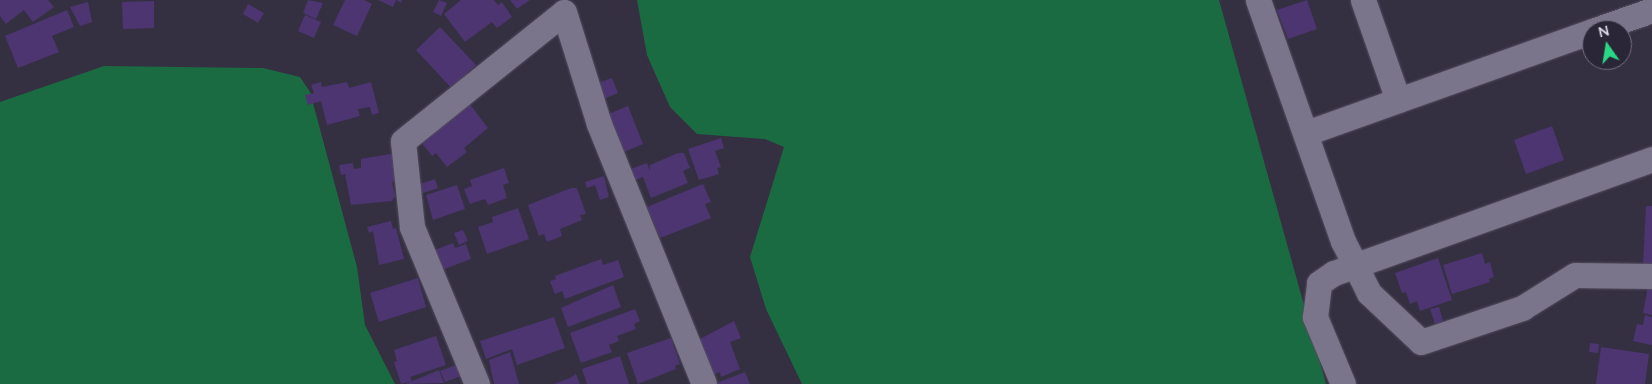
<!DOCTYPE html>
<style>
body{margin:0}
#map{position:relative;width:1652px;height:384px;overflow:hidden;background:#352f42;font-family:Lato,sans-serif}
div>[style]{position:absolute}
.forest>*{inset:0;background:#1b6b42}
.building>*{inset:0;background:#4c3571}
.roads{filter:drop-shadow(0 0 1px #534e5f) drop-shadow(0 0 1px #534e5f)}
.street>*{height:25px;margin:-12.5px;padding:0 12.5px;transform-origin:12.5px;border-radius:12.5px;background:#7b758b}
span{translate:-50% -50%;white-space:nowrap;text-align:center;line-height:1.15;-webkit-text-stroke:4px #2b2538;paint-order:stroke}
.north{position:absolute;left:1582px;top:20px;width:50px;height:50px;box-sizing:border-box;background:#2b2538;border:1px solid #736e7f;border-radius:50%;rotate:347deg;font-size:14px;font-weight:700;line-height:20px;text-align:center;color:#dfdce9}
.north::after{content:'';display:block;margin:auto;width:18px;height:22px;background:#29d885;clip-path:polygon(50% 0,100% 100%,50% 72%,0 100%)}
</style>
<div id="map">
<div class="forest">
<div style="clip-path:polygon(637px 0,1219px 0,1326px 384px,802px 384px,766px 309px,750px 257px,784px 147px,765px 139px,697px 134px,670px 107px,654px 71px,647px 55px)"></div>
<div style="clip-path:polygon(104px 66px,263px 68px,300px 77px,310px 92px,357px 267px,365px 325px,395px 384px,0 384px,0 102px)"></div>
</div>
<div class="building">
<div style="clip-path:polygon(0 0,48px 0,54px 7px,33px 22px,24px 10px,6px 24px,0 16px)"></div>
<div style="clip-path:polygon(308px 0,323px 3px,316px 19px,303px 13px)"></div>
<div style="clip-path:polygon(345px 0,364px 0,372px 4px,357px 36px,333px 25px)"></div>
<div style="clip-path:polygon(378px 0,402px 0,401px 3px,396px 0,393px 7px)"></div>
<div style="clip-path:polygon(439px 0,447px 3px,441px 16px,433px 12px)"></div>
<div style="clip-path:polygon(461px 0,494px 0,498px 5px,502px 2px,512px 17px,497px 28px,492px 22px,465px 42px,444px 14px)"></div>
<div style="clip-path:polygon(510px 0,530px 0,517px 9px)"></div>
<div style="clip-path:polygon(1307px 0,1317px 29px,1288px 39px,1277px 10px)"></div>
<div style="clip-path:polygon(154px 1px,154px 28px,123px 29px,122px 2px)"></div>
<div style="clip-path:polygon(88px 2px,92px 22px,80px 26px,70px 7px)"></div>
<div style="clip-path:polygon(248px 4px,264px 13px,258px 23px,243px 14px)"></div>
<div style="clip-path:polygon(67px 10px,74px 27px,52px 36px,59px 52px,18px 68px,5px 36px)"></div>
<div style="clip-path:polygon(305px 15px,321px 22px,314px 38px,298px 31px)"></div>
<div style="clip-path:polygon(440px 27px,476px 65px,460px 80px,455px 92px,416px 50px)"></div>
<div style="clip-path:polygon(612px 78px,618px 93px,601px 100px,595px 84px)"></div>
<div style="clip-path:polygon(321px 82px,322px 87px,347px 82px,349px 88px,371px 82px,379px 113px,372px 115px,370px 107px,358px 109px,360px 116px,327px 125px,321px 101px,308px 105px,305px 95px,314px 93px,311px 85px)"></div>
<div style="clip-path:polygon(469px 103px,488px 128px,464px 148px,467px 152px,447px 167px,436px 153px,432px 156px,421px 142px)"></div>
<div style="clip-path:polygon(628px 106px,643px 144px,622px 153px,606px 115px)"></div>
<div style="clip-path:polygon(1552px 126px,1564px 160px,1526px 174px,1514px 140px)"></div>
<div style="clip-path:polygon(721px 138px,724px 148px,715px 151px,721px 167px,717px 168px,719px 174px,699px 180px,688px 149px)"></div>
<div style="clip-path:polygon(678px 153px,684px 153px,690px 168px,683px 171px,688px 183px,651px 198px,643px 177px,633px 181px,628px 170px,647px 163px,650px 171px,650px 165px)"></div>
<div style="clip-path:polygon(390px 154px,393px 155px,398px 181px,392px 182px,395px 196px,392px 201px,351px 205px,345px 174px,341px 175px,339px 165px,353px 163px,354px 169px,361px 168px,361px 159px)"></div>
<div style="clip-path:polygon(504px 168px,509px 183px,503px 185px,507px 198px,488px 205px,485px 199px,470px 204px,464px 189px,472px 186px,470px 180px)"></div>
<div style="clip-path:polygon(604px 176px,609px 197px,600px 200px,595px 185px,587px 188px,585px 182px)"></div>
<div style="clip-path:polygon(435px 179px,438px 188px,420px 194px,417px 185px)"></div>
<div style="clip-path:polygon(703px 184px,711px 202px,705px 204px,711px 218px,660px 238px,647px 207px)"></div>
<div style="clip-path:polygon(457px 185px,465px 209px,433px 220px,426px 195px)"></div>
<div style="clip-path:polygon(571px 188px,577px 188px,586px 214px,580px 215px,582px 220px,560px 229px,562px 236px,547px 242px,544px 234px,539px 236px,528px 205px)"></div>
<div style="clip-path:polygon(1646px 206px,1652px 206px,1652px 264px,1643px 264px)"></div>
<div style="clip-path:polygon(518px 208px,529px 239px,487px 254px,478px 227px,493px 222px,492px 217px)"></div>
<div style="clip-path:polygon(391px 221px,393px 229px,396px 228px,404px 259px,379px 265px,373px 231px,369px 233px,367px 227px)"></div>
<div style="clip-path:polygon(463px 230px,468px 241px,459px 245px,454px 233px)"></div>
<div style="clip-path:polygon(453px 243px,455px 248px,466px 244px,471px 259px,442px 270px,435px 250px)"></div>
<div style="clip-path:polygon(1482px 253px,1485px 264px,1490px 262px,1494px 277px,1489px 279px,1490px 282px,1452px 294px,1443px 265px)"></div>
<div style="clip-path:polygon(1438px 258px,1452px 300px,1420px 311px,1417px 301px,1410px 304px,1406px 292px,1402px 293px,1395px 273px)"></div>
<div style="clip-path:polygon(601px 259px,603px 265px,618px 260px,624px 277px,565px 299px,562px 291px,555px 294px,550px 281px,556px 279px,555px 276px)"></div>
<div style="clip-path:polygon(418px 278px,426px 307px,379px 322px,370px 293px)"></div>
<div style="clip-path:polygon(613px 285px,621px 307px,568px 327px,561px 308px)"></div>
<div style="clip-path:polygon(1648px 286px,1652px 287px,1652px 315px,1643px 313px)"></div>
<div style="clip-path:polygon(1439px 307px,1443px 321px,1435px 324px,1430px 309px)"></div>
<div style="clip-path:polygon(635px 309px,640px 321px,634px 324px,636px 329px,617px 336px,619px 341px,609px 345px,612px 352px,581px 363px,570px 333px)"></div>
<div style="clip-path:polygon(1645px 315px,1652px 317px,1652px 345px,1633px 341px,1637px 324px,1643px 325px)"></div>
<div style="clip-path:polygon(554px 317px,565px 348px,517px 365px,512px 349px,486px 359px,480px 341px)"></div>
<div style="clip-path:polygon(734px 321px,741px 338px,730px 342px,740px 369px,721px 377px,720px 372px,713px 375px,698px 340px)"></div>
<div style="clip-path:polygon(436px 336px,446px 365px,410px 377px,412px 381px,401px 384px,394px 362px,397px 361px,394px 350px)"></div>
<div style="clip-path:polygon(671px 338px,680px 364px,675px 366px,676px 369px,638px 384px,627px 353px)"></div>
<div style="clip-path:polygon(1590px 343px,1599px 344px,1598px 353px,1589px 352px)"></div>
<div style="clip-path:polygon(1601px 347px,1649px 354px,1645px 384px,1596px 384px)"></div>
<div style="clip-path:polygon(510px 352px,519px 384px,494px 384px,489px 360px)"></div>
<div style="clip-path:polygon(620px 356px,629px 384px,587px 384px,582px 369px)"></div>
<div style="clip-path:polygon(459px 364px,464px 375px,445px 382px,440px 371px)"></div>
<div style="clip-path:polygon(439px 370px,444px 383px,405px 384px)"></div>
<div style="clip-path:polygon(745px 372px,750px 384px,714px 384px)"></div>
<div style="clip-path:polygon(576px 374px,580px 384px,554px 384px,570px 378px)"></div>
</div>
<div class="roads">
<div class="street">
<div style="left:1258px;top:0;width:256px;rotate:70.6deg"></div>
<div style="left:1343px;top:241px;width:58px;rotate:63.4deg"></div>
<div style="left:1369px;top:293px;width:71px;rotate:43.3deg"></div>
<div style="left:1421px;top:342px;width:107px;rotate:-18.6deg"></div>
<div style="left:1522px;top:308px;width:62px;rotate:-31.9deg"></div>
<div style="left:1575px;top:275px;width:77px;rotate:0.7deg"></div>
<div style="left:1363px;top:0;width:106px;rotate:70.7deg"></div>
<div style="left:1595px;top:30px;width:60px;rotate:-19.3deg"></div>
<div style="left:1306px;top:133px;width:304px;rotate:-19.6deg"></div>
<div style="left:477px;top:384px;width:170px;rotate:-112.5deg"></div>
<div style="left:412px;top:227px;width:86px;rotate:-96deg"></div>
<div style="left:403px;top:141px;width:206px;rotate:-38.7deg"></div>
<div style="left:564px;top:12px;width:117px;rotate:72.6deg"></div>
<div style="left:599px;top:124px;width:280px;rotate:68deg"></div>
<div style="left:1343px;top:384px;width:73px;rotate:-112.7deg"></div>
<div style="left:1315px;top:317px;width:34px;rotate:-83deg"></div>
<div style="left:1319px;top:283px;width:18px;rotate:-34deg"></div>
<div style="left:1334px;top:273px;width:338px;rotate:-19.7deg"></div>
</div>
</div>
<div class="north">N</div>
</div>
